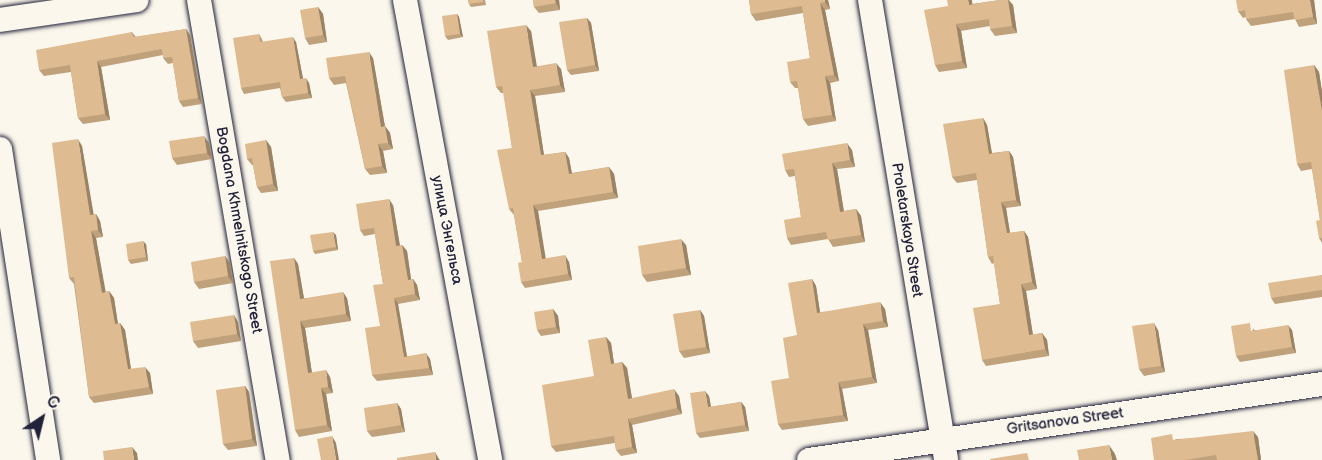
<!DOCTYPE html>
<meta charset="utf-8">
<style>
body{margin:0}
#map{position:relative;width:1322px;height:460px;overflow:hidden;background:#fbf7ec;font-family:"Balsamiq Sans",sans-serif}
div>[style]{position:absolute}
.roads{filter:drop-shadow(0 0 2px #22223b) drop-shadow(0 0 2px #22223b)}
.minor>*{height:24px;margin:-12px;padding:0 12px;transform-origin:12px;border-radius:12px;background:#fbf7ec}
.wall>*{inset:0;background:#bfa17c}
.shaded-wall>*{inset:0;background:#9b8365}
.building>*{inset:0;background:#debb90}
span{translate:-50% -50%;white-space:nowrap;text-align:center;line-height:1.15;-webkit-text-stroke:5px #fbf7ec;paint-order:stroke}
.street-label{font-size:15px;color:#22223b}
.north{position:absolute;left:12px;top:388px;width:60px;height:60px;-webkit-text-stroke:4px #fbf7ec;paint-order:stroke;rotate:35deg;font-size:16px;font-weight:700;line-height:24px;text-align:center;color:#22223b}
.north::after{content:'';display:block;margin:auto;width:21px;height:27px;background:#22223b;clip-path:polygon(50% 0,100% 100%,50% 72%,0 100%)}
</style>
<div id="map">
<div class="roads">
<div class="minor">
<div style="left:199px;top:0;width:467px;rotate:80.3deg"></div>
<div style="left:405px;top:0;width:468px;rotate:79.5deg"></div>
<div style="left:870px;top:0;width:466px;rotate:80.6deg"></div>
<div style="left:0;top:20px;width:138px;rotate:-8.3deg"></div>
<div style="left:0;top:149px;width:315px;rotate:81.2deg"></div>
<div style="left:809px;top:460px;width:519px;rotate:-8.43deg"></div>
</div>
</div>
<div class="wall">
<div style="clip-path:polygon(468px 0,485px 0,486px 5px,471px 7px,469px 4px)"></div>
<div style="clip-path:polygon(533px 0,559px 0,560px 10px,539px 13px,534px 7px)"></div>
<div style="clip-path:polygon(749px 0,828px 0,830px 9px,825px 10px,839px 81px,830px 83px,836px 121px,808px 126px,803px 119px,798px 88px,795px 88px,790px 82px,810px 58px,803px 13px,756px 21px,751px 14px)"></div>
<div style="clip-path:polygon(1000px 0,1009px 0,1013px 5px,1017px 33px,995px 36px,990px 29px,990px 26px,961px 31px,967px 68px,939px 72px,935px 65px,948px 6px,972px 4px)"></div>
<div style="clip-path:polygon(1314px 0,1317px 24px,1299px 27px,1295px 19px,1251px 26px,1246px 19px,1246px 17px,1243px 18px,1238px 11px)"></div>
<div style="clip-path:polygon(318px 7px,323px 14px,327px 42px,309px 45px,305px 38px)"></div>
<div style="clip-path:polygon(457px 14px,459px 17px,463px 37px,448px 40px,445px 36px)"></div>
<div style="clip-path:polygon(587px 18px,591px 23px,599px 71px,571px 75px,567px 70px)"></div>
<div style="clip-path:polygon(186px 29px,190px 35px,202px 104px,183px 107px,179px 101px,173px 63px,168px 64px,163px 58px,163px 55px,101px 67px,110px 120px,83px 124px,78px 118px,71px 72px,44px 76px,39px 70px,132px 32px,136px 37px)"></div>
<div style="clip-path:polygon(531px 31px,536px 66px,561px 69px,565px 92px,535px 96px,544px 155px,565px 152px,569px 158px,572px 173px,609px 167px,614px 174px,618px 198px,538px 211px,545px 259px,569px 262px,572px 280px,525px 288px,521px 282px,522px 262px,514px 215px,509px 209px,512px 148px,504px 93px,501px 93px,496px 87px)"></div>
<div style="clip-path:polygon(259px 34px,262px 39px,263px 42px,296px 42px,303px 79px,309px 83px,312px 98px,286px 102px,282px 97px,280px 88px,244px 94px,241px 88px)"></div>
<div style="clip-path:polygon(373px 58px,385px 126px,390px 133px,393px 149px,383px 151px,387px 173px,370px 175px,365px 169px,346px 83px,334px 85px,329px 78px)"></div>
<div style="clip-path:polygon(1314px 65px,1319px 72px,1322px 92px,1322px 243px,1319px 238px,1320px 220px,1312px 169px,1301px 171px,1297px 164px)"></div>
<div style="clip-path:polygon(983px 118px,987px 125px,992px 153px,1009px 151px,1013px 157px,1021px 206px,1006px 208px,1010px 233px,1024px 231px,1028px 237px,1037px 289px,1026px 291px,1033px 335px,1042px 333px,1047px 340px,1049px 356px,986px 366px,982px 360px,1000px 304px,994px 263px,992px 264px,988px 257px,977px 180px,957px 183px,952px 177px)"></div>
<div style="clip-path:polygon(266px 140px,271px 147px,278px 191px,261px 193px,257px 187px,253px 165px,252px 165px,247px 159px)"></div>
<div style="clip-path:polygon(209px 143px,212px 159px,177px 165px,172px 158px)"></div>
<div style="clip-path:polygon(82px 146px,93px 215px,96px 214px,100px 221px,103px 237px,96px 238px,105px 292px,109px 291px,114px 298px,118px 324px,120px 323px,125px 330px,131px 369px,150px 373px,153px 394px,94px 403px,89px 397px,74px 284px,69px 278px)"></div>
<div style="clip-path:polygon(852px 150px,855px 167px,837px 169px,844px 211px,856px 209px,861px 216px,865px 242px,833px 247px,828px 239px,791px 245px,787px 238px,801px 217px,795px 176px,789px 177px,785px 170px)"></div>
<div style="clip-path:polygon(393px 205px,400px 246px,402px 245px,407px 251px,411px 279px,413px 279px,417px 285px,420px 300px,398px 304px,407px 356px,430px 359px,433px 375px,377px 381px,372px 375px,380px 326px,383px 284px,375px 234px,364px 236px,360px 230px)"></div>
<div style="clip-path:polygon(336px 235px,338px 250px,315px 254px,313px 251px)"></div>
<div style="clip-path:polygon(146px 244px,148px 261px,131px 264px,128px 260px)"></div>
<div style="clip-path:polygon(686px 245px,691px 275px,647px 282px,642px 275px)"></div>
<div style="clip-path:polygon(225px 256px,230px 263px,233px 283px,199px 289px,194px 282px)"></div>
<div style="clip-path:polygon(294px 258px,298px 264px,304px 298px,347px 298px,351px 321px,305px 328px,312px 373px,330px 377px,333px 393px,326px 394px,332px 431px,299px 437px,295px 430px)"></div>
<div style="clip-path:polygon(1322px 275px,1322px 297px,1275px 304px,1271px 298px)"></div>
<div style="clip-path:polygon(812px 279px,816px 286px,820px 312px,885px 309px,888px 327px,868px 330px,877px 383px,842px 389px,848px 421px,782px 430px,778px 424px,789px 378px,797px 335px)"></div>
<div style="clip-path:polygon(553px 309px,558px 316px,560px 333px,541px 336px,537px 330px)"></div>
<div style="clip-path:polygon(700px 310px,704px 316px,710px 353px,684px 358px,679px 351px)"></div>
<div style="clip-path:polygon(234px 315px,238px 322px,241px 341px,198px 348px,193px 341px)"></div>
<div style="clip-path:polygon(1254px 328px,1254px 330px,1292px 330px,1296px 353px,1240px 362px,1236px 356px)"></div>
<div style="clip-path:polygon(1158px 330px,1165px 372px,1144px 376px,1139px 369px)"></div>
<div style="clip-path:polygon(606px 337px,611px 343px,614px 364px,622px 362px,627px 368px,632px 398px,679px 396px,682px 414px,632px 425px,637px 453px,621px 456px,616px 450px,615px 443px,556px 452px,551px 446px,594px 376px)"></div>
<div style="clip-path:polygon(245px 386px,249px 392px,257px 446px,228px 450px,223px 444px)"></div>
<div style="clip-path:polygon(709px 396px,711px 407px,741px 402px,745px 407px,749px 431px,700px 438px,696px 433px)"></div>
<div style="clip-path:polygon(397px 403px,401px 409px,405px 432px,372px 437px,367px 431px)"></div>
<div style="clip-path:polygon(1258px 437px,1261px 460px,1154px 460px,1176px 439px)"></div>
</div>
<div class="shaded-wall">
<div style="clip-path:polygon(555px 0,559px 0,560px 10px,556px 3px)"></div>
<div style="clip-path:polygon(825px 0,828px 0,830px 9px,825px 2px)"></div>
<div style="clip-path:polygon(968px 0,972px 0,973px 11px,969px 5px)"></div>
<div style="clip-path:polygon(1008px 0,1013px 5px,1017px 33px,1012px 26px)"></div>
<div style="clip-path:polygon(1310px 0,1314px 0,1317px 24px,1313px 17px)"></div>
<div style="clip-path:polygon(820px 3px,825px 10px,839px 81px,834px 75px)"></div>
<div style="clip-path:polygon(318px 7px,323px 14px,327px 42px,323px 35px)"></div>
<div style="clip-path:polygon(457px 14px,459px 17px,463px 37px,460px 34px)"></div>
<div style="clip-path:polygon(587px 18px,591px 23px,599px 71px,595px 65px)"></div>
<div style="clip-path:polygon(956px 24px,961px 31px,967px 68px,962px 61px)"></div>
<div style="clip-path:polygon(526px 25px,531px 31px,538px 73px,533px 67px)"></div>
<div style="clip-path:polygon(186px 29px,190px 35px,202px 104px,198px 98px)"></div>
<div style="clip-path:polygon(293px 37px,296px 42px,304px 84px,300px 79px)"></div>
<div style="clip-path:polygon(369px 52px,373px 58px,386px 133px,381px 127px)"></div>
<div style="clip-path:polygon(97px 61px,101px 67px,110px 120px,105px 114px)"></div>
<div style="clip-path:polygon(556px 63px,561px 69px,565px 92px,560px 85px)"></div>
<div style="clip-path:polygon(1314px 65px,1319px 72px,1322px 92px,1322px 111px)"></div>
<div style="clip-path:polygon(825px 76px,830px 83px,836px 121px,832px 115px)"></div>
<div style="clip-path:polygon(306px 78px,309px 83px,312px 98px,308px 93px)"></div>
<div style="clip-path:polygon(530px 90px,535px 96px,545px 162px,541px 155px)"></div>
<div style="clip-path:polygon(983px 118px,987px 125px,993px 160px,989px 154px)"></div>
<div style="clip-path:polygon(385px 126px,390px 133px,393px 149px,388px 143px)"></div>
<div style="clip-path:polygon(204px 136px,209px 143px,212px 159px,207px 153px)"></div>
<div style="clip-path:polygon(78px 139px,82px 146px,95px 222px,90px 215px)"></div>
<div style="clip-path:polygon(266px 140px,271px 147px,278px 191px,273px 184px)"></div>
<div style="clip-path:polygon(847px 143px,852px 150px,855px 167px,850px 160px)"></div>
<div style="clip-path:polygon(378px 144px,383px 151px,387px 173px,382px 166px)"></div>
<div style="clip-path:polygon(1009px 151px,1013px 157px,1021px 206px,1016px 200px)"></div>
<div style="clip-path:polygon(565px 152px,569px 158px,573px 180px,569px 174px)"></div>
<div style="clip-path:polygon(832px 163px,837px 169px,845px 219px,840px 212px)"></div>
<div style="clip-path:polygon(609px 167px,614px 174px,618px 198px,613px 192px)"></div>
<div style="clip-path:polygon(389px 199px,393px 205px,401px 252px,396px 246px)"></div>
<div style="clip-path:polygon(1001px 202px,1006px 208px,1011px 240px,1007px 233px)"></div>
<div style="clip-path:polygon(533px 205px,538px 211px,547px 266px,542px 259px)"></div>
<div style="clip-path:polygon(856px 209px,861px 216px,865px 242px,861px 235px)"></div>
<div style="clip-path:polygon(96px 214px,100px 221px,103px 237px,98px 230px)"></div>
<div style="clip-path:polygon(91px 231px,96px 238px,107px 299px,102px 293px)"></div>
<div style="clip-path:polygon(1024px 231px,1028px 237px,1037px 289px,1032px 282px)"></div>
<div style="clip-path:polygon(333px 232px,336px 235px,338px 250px,336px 247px)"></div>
<div style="clip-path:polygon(681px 239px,686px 245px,691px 275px,686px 268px)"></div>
<div style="clip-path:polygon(143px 241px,146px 244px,148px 261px,146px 257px)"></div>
<div style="clip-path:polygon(402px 245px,407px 251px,412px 286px,408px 280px)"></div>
<div style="clip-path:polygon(565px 255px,569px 262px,572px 280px,568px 274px)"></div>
<div style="clip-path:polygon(225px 256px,230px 263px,233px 283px,228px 276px)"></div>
<div style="clip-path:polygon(294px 258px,298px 264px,305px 305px,300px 299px)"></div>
<div style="clip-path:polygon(413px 279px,417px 285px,420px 300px,415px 294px)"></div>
<div style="clip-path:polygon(812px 279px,816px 286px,821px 319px,817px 313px)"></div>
<div style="clip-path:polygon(1021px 284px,1026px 291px,1034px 342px,1029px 335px)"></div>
<div style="clip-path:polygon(109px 291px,114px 298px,119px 331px,115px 324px)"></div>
<div style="clip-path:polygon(343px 292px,347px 298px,351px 321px,346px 314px)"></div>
<div style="clip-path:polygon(394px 298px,398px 304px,408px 363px,404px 357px)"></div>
<div style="clip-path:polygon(880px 302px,885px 309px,888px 327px,883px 321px)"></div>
<div style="clip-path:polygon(553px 309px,558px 316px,560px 333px,556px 327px)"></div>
<div style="clip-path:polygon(700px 310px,704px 316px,710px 353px,706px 347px)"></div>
<div style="clip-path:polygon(234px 315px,238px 322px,241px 341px,237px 334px)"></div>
<div style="clip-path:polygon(300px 321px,305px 328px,313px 380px,308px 373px)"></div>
<div style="clip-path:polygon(120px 323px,125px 330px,132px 376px,128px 369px)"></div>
<div style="clip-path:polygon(1154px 323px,1158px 330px,1165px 372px,1161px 366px)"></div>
<div style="clip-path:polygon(863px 324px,868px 330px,877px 383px,872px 377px)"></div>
<div style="clip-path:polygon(1288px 325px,1292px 330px,1296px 353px,1292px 347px)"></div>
<div style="clip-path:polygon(1042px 333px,1047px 340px,1049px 356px,1045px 349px)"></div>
<div style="clip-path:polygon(606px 337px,611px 343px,615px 370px,611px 364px)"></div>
<div style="clip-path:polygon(426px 353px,430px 359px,433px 375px,429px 368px)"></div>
<div style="clip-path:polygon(622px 362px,627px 368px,633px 405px,628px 399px)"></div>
<div style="clip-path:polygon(145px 367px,150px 373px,153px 394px,149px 387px)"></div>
<div style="clip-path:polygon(326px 370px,330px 377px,333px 393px,328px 387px)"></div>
<div style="clip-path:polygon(838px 382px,842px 389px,848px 421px,843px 415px)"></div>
<div style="clip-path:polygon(245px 386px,249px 392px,257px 446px,252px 439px)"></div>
<div style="clip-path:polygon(321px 388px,326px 394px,332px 431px,327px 425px)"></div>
<div style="clip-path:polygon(674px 389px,679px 396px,682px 414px,677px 408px)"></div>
<div style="clip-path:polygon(705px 391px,709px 396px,712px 413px,708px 407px)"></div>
<div style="clip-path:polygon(741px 402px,745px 407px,749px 431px,745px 425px)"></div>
<div style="clip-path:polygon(397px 403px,401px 409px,405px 432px,401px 425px)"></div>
<div style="clip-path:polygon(628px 419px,632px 425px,637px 453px,632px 447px)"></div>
<div style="clip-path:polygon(1253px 431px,1258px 437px,1261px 460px,1258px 460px)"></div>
<div style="clip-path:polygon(332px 436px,336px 443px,339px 460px,336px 460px)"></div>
<div style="clip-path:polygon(1109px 445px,1115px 454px,1117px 460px,1112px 460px)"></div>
<div style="clip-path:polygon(132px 447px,137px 453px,138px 460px,134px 460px)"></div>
<div style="clip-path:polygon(435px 452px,439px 459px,440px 460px,436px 460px)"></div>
</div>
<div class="building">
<div style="clip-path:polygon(468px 0,483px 0,483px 2px,469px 4px)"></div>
<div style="clip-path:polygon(533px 0,555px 0,556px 3px,534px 7px)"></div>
<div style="clip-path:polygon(749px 0,825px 0,825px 2px,820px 3px,834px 75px,825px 76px,832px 115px,803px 119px,797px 81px,790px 82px,787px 62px,810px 58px,802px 6px,751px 14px)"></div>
<div style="clip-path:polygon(947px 0,968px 0,969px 5px,1000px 0,1008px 0,1012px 26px,990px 29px,989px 19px,956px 24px,962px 61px,935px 65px,924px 10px,948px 6px)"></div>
<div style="clip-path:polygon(1236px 0,1310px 0,1313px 17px,1295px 20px,1293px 12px,1246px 19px,1245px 10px,1238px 11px)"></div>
<div style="clip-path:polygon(318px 7px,323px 35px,305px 38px,300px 10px)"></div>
<div style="clip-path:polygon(457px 14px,460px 34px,445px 36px,442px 16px)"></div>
<div style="clip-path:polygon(587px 18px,595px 65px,567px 70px,559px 22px)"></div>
<div style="clip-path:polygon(526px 25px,533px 67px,556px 63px,560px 85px,530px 90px,541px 155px,565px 152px,569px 174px,609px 167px,613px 192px,533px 205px,542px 259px,565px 255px,568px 274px,521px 282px,518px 263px,522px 262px,513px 208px,509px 209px,497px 150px,512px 148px,502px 86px,496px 87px,487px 31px)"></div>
<div style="clip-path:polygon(186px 29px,198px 98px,179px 101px,172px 57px,163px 58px,162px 49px,97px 61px,105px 114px,78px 118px,70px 65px,39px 70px,36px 50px,132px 32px,133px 37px)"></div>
<div style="clip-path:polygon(259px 34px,260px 42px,293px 37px,300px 79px,306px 78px,308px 93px,282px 97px,280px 82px,241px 88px,233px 38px)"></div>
<div style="clip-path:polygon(369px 52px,381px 127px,385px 126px,388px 143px,378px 144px,382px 166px,365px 169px,345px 76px,329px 78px,326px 58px)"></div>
<div style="clip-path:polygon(1314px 65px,1322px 111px,1322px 238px,1319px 238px,1316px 221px,1320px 220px,1311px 162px,1297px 164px,1284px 70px)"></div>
<div style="clip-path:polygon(983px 118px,989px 154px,1009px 151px,1016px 200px,1001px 202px,1007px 233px,1024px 231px,1032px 282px,1021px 284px,1029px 335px,1042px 333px,1045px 349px,982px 360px,973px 308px,1000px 304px,993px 256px,988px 257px,976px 173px,952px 177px,943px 124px)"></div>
<div style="clip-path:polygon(204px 136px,207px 153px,172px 158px,169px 141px)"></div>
<div style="clip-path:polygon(78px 139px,90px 215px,96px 214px,98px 230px,91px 231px,102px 293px,109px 291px,115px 324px,120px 323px,128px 369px,145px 367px,149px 387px,89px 397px,74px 277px,69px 278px,52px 143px)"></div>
<div style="clip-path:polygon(266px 140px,273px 184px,257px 187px,252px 158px,247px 159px,245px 144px)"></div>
<div style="clip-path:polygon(847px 143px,850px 160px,832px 163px,840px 212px,856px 209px,861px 235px,828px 240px,826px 232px,787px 238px,784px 220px,801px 217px,794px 169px,785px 170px,782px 154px)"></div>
<div style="clip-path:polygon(389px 199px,396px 246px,402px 245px,408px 280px,413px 279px,415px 294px,394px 298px,404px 357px,426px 353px,429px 368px,372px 375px,365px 328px,380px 326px,373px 285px,383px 284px,374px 228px,360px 230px,356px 204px)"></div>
<div style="clip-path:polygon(333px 232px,336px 247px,313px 251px,310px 235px)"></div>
<div style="clip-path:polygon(681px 239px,686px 268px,642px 275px,638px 246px)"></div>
<div style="clip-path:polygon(143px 241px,146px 257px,128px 260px,126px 244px)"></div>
<div style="clip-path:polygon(225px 256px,228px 276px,194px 282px,191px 262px)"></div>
<div style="clip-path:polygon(294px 258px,300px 299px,343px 292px,346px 314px,300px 321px,308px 373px,326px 370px,328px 387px,321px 388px,327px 425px,295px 430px,270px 261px)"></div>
<div style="clip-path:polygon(1322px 275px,1322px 290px,1271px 298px,1268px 283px)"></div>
<div style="clip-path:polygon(812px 279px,817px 313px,880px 302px,883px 321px,863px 324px,872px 377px,838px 382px,843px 415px,778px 424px,771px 381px,789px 378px,783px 338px,797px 335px,788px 283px)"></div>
<div style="clip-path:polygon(553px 309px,556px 327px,537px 330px,534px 312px)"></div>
<div style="clip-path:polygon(700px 310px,706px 347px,679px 351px,673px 314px)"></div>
<div style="clip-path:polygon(234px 315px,237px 334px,193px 341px,190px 322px)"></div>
<div style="clip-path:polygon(1154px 323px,1161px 366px,1139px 369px,1132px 326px)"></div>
<div style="clip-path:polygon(1250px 323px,1251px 331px,1288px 325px,1292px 347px,1236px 356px,1231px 326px)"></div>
<div style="clip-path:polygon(606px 337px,611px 364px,622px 362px,628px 399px,674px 389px,677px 408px,628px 419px,632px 447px,616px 450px,614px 436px,551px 446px,542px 385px,594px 376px,588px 340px)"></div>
<div style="clip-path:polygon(245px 386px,252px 439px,223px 444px,216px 390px)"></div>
<div style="clip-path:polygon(705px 391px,708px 407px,741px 402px,745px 425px,696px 433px,690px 393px)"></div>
<div style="clip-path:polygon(397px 403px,401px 425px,367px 431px,364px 408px)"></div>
<div style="clip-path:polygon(1253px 431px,1258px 460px,1217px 460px,1216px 455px,1185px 460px,1154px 460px,1151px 438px,1172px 434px,1173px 440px)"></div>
<div style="clip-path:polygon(332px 436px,336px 460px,321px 460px,317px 439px)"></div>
<div style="clip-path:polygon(1109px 445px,1112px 460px,1079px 460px,1077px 450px)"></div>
<div style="clip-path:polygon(132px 447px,134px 460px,104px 460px,103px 451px)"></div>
<div style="clip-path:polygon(435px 452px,436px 460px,397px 460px,397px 458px)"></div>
<div style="clip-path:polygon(1027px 453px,1029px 460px,990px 460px,990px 459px)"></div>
</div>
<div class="street-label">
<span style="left:239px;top:230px;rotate:80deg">Bogdana Khmelnitskogo Street</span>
<span style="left:447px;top:230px;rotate:79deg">улица Энгельса</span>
<span style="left:907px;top:230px;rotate:81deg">Proletarskaya Street</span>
<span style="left:1065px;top:421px;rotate:-8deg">Gritsanova Street</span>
</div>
<div class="north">С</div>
</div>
